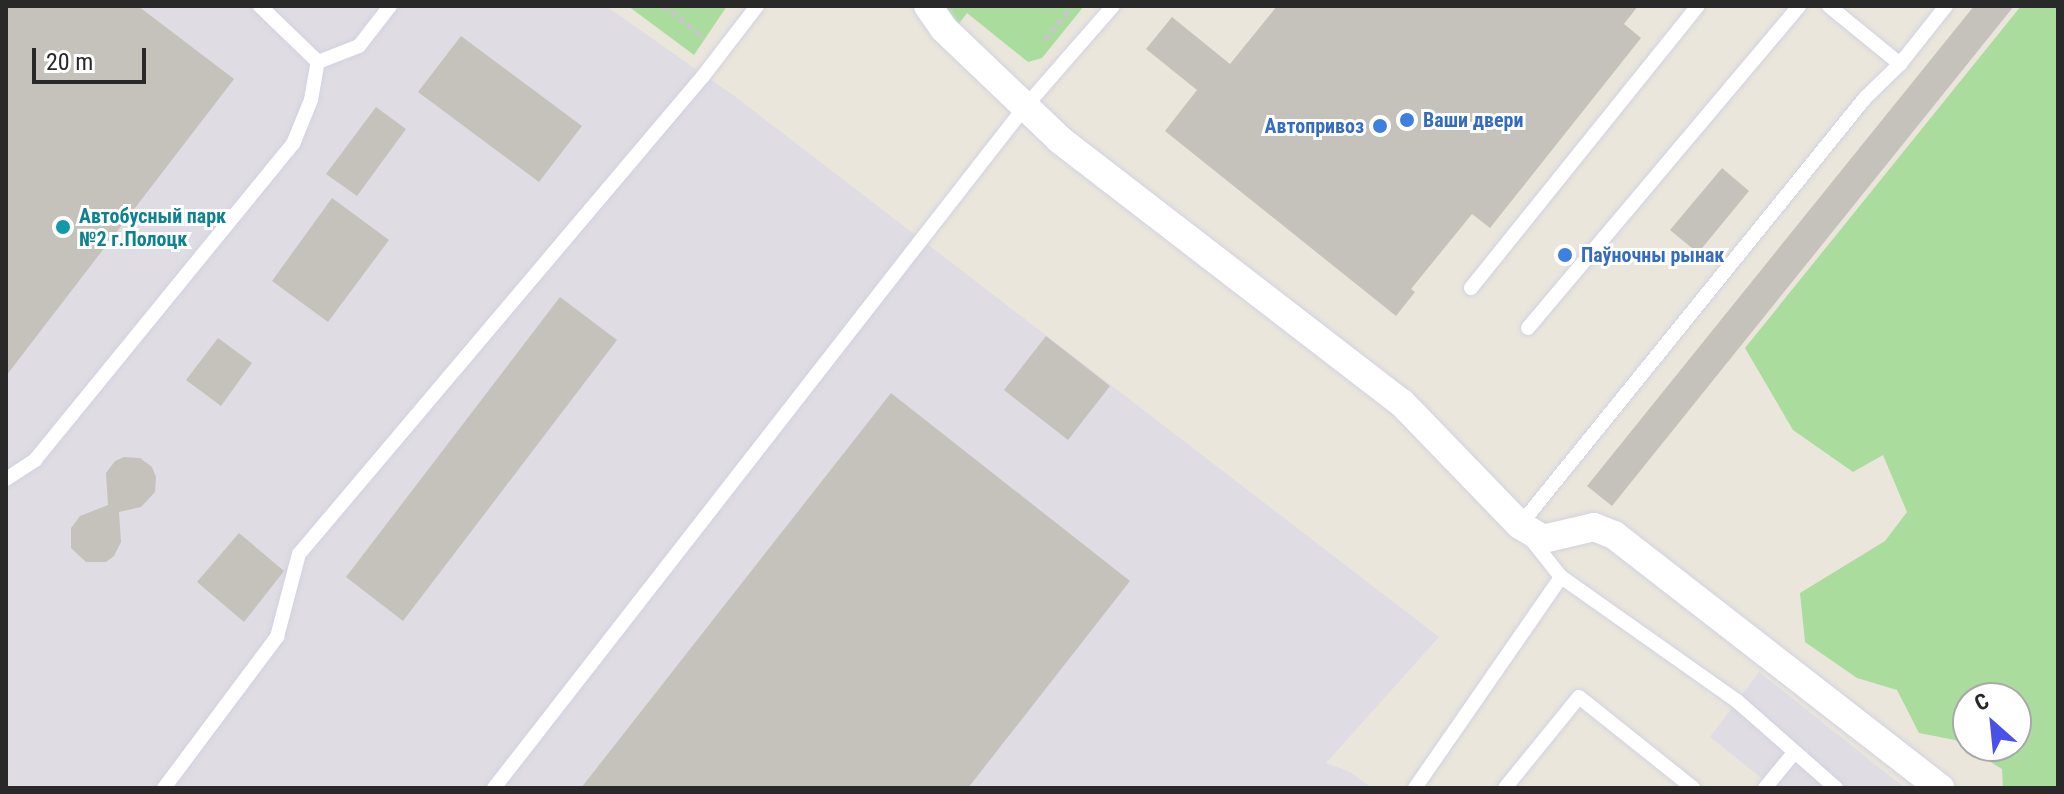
<!DOCTYPE html>
<meta charset="utf-8">
<style>
body{margin:0}
#map{position:relative;width:2064px;height:794px;overflow:hidden;background:#eae6dc;font-family:"Roboto Condensed",sans-serif}
div>[style]{position:absolute}
.industrial>*{inset:0;background:#dfdce3}
.green>*{inset:0;background:#aadc9d}
.building>*{inset:0;background:#c5c2bb}
.path>*{height:5px;margin-top:-2.5px;transform-origin:0;background:repeating-linear-gradient(90deg,#c7c7c7 0 6px,transparent 0 10px)}
.roads{filter:drop-shadow(0 0 2px #d1d2e0) drop-shadow(0 0 2px #d1d2e0)}
.service>*{height:14px;margin:-7px;padding:0 7px;transform-origin:7px;border-radius:7px;background:#fff}
.minor>*{height:28px;margin:-14px;padding:0 14px;transform-origin:14px;border-radius:14px;background:#fff}
.dots>*{width:22px;height:22px;translate:-50% -50%;box-sizing:border-box;border:4px solid #fff;border-radius:50%}
span{translate:-50% -50%;white-space:nowrap;text-align:center;line-height:1.15;-webkit-text-stroke:6px #fff;paint-order:stroke}
.shop-label{font-size:20px;color:#366cbe;font-weight:700}
.left{translate:0 -50%;text-align:left}
.right{translate:-100% -50%;text-align:right}
.culture-label{font-size:20px;color:#0d838f;font-weight:700}
.frame{position:absolute;inset:0;border:8px solid #292929;pointer-events:none}
.north{position:absolute;left:1952px;top:682px;width:80px;height:80px;box-sizing:border-box;background:#fff;border:2px solid #a9a9a9;border-radius:50%;rotate:333deg;font-size:22px;font-weight:700;line-height:32px;text-align:center;color:#292929}
.north::after{content:'';display:block;margin:auto;width:28px;height:36px;background:#4a51e9;clip-path:polygon(50% 0,100% 100%,50% 72%,0 100%)}
.scale{position:absolute;left:32px;top:48px;width:114px;height:36px;box-sizing:border-box;border:4px solid #292929;border-top:0;padding-left:10px;font-size:24px;line-height:28px;white-space:nowrap;color:#292929;-webkit-text-stroke:6px #fff;paint-order:stroke}
</style>
<div id="map">
<div class="industrial">
<div style="clip-path:polygon(6px 6px,606px 6px,737px 98px,1439px 637px,1326px 763px,1350px 772px,1372px 788px,6px 788px)"></div>
<div style="clip-path:polygon(1759px 672px,1905px 788px,1774px 788px,1710px 737px)"></div>
</div>
<div class="green">
<div style="clip-path:polygon(628px 6px,727px 6px,694px 55px)"></div>
<div style="clip-path:polygon(941px 6px,1084px 6px,1042px 58px,1028px 62px,967px 13px,958px 25px)"></div>
<div style="clip-path:polygon(evenodd,2021px 6px,2058px 6px,2058px 788px,2003px 788px,2002px 769px,1955px 740px,1919px 733px,1897px 690px,1857px 678px,1805px 642px,1800px 593px,1885px 541px,1907px 512px,1883px 455px,1853px 472px,1793px 430px,1745px 348px,2021px 6px,2016px 698px,2016px 746px,1968px 746px,1968px 698px,2016px 698px)"></div>
</div>
<div class="building">
<div style="clip-path:polygon(6px 6px,138px 6px,234px 79px,6px 376px)"></div>
<div style="clip-path:polygon(1277px 6px,1638px 6px,1624px 24px,1641px 38px,1490px 228px,1472px 214px,1411px 289px,1415px 292px,1396px 316px,1165px 131px,1197px 90px,1146px 49px,1172px 17px,1230px 64px)"></div>
<div style="clip-path:polygon(1974px 6px,2014px 6px,1612px 506px,1587px 486px)"></div>
<div style="clip-path:polygon(461px 36px,582px 126px,539px 182px,418px 92px)"></div>
<div style="clip-path:polygon(376px 107px,406px 129px,357px 196px,326px 174px)"></div>
<div style="clip-path:polygon(1722px 168px,1749px 191px,1698px 253px,1670px 230px)"></div>
<div style="clip-path:polygon(332px 198px,389px 240px,328px 322px,272px 281px)"></div>
<div style="clip-path:polygon(560px 297px,617px 340px,403px 621px,346px 577px)"></div>
<div style="clip-path:polygon(1046px 336px,1110px 386px,1068px 440px,1004px 390px)"></div>
<div style="clip-path:polygon(218px 338px,252px 363px,221px 406px,186px 380px)"></div>
<div style="clip-path:polygon(891px 393px,1130px 581px,968px 788px,581px 788px)"></div>
<div style="clip-path:polygon(124px 457px,140px 458px,152px 467px,156px 477px,155px 492px,141px 507px,119px 512px,121px 542px,114px 556px,106px 562px,86px 562px,71px 548px,71px 528px,80px 516px,108px 505px,106px 473px,115px 461px)"></div>
<div style="clip-path:polygon(239px 533px,284px 571px,244px 622px,197px 582px)"></div>
</div>
<div class="path">
<div style="left:664px;top:6px;width:51px;rotate:37.8deg"></div>
<div style="left:1045px;top:39px;width:43px;rotate:-50.7deg"></div>
</div>
<div class="roads">
<div class="service">
<div style="left:260px;top:6px;width:81px;rotate:44deg"></div>
<div style="left:1829px;top:6px;width:92px;rotate:39.2deg"></div>
<div style="left:1471px;top:288px;width:362px;rotate:-51.2deg"></div>
<div style="left:1528px;top:328px;width:421px;rotate:-49.9deg"></div>
<div style="left:6px;top:479px;width:35px;rotate:-33deg"></div>
<div style="left:35px;top:460px;width:408px;rotate:-50.8deg"></div>
<div style="left:293px;top:144px;width:48px;rotate:-67.8deg"></div>
<div style="left:311px;top:100px;width:39px;rotate:-80deg"></div>
<div style="left:318px;top:62px;width:44px;rotate:-21.3deg"></div>
<div style="left:359px;top:46px;width:51px;rotate:-52.2deg"></div>
<div style="left:164px;top:788px;width:189px;rotate:-53.2deg"></div>
<div style="left:277px;top:637px;width:86px;rotate:-75.2deg"></div>
<div style="left:299px;top:554px;width:627px;rotate:-49.79deg"></div>
<div style="left:704px;top:75px;width:87px;rotate:-52.5deg"></div>
<div style="left:494px;top:788px;width:862px;rotate:-52.07deg"></div>
<div style="left:1024px;top:108px;width:135px;rotate:-48.9deg"></div>
<div style="left:1415px;top:788px;width:257px;rotate:-55.3deg"></div>
<div style="left:1505px;top:788px;width:117px;rotate:-50.9deg"></div>
<div style="left:1579px;top:697px;width:146px;rotate:38.6deg"></div>
<div style="left:1765px;top:788px;width:44px;rotate:-50.5deg"></div>
<div style="left:1836px;top:788px;width:132px;rotate:-138.7deg"></div>
<div style="left:1737px;top:701px;width:215px;rotate:-144.8deg"></div>
<div style="left:1561px;top:577px;width:66px;rotate:-128.3deg"></div>
<div style="left:1520px;top:525px;width:549px;rotate:-51.06deg"></div>
<div style="left:1865px;top:98px;width:49px;rotate:-44.2deg"></div>
<div style="left:1900px;top:64px;width:74px;rotate:-51.6deg"></div>
</div>
<div class="minor">
<div style="left:928px;top:6px;width:28px;rotate:55deg"></div>
<div style="left:944px;top:29px;width:161px;rotate:43.7deg"></div>
<div style="left:1060px;top:140px;width:431px;rotate:37.6deg"></div>
<div style="left:1402px;top:403px;width:170px;rotate:46deg"></div>
<div style="left:1520px;top:525px;width:27px;rotate:31deg"></div>
<div style="left:1543px;top:539px;width:52px;rotate:-13.2deg"></div>
<div style="left:1594px;top:527px;width:22px;rotate:22deg"></div>
<div style="left:1614px;top:535px;width:413px;rotate:37.8deg"></div>
</div>
</div>
<div class="dots">
<div style="left:1407px;top:120px;background:#3f7fe0"></div>
<div style="left:1380px;top:126px;background:#3f7fe0"></div>
<div style="left:63px;top:227px;background:#0f9aa8"></div>
<div style="left:1565px;top:255px;background:#3f7fe0"></div>
</div>
<div class="shop-label">
<span class="left" style="left:1423px;top:120px">Ваши двери</span>
<span class="right" style="left:1364px;top:126px">Автопривоз</span>
<span class="left" style="left:1581px;top:255px">Паўночны рынак</span>
</div>
<div class="culture-label">
<span class="left" style="left:79px;top:228px">Автобусный парк<br>№2 г.Полоцк</span>
</div>
<div class="frame"></div>
<div class="north">С</div>
<div class="scale">20 m</div>
</div>
